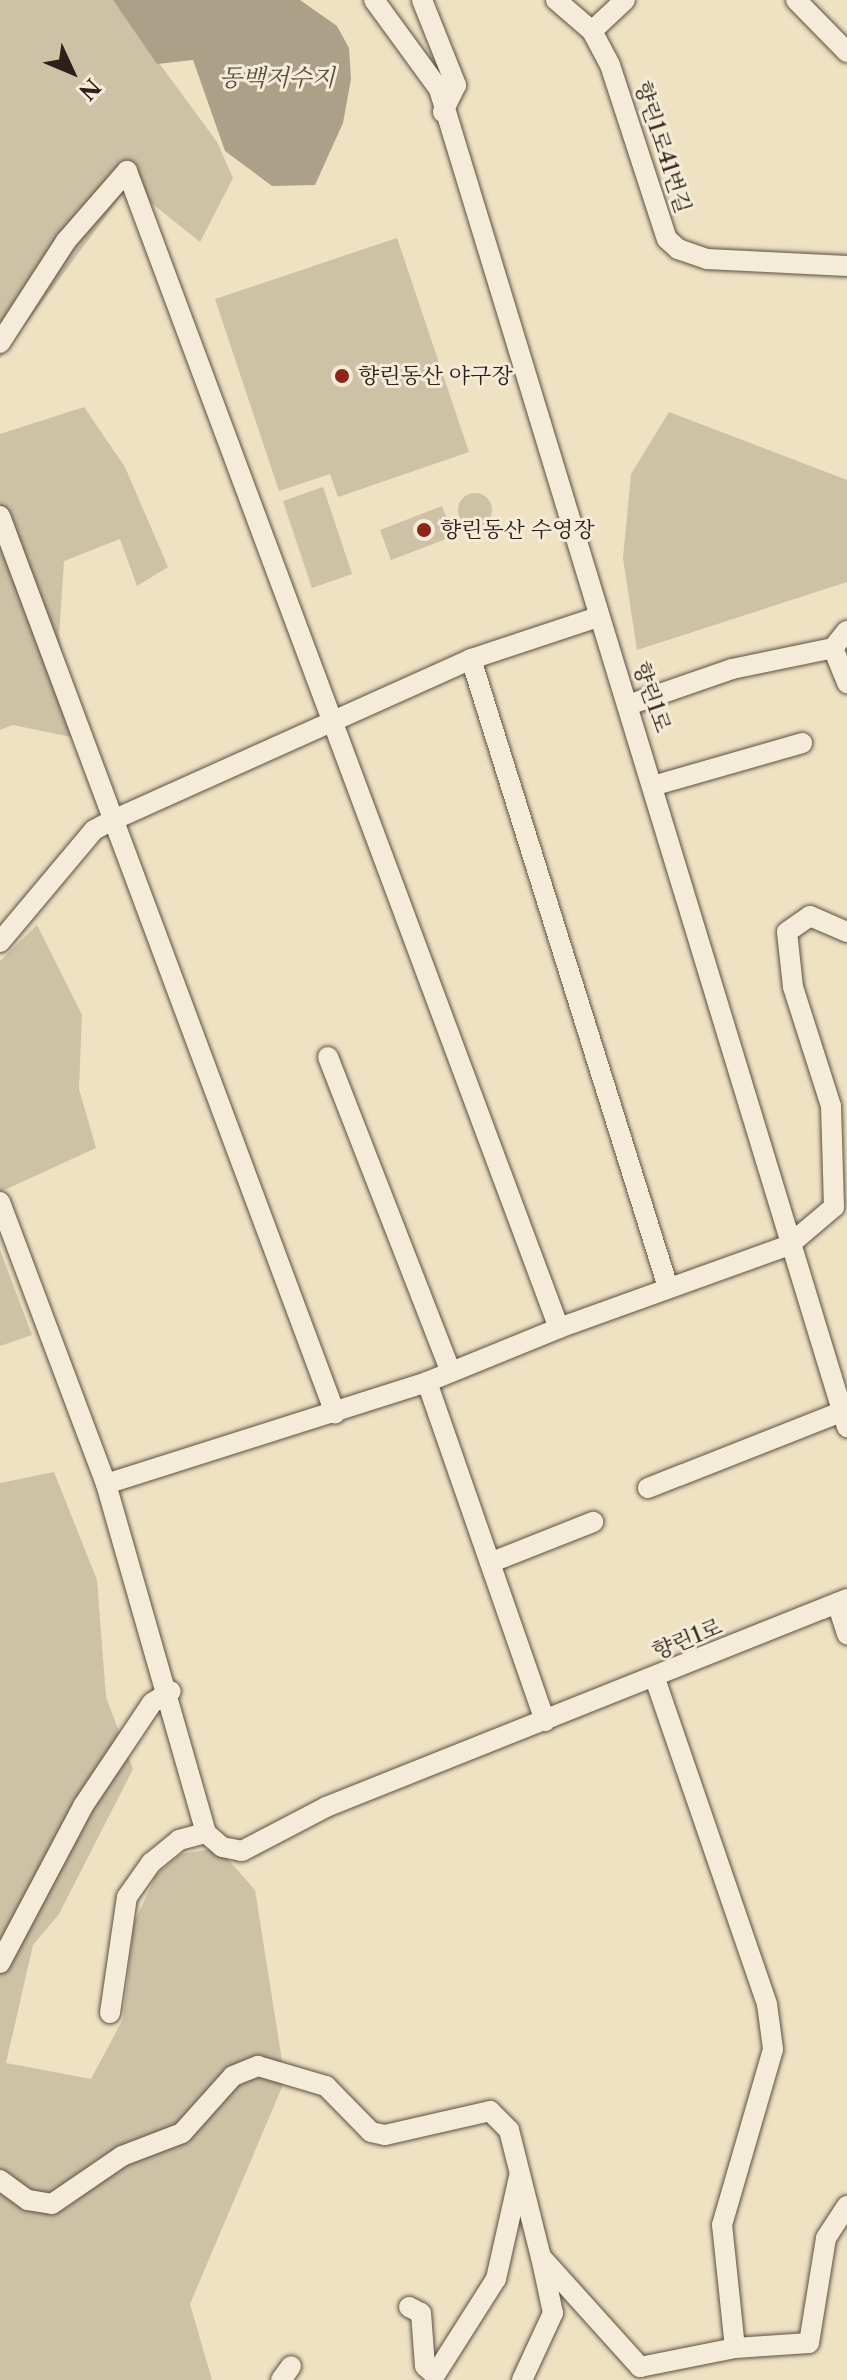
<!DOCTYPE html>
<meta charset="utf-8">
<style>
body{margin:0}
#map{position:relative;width:847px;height:2380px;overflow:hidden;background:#eee2c3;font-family:"Libre Caslon Text","Noto Serif KR",serif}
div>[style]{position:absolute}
.green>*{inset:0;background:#cdc1a6}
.round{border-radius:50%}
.water>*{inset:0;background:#aca089}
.roads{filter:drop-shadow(0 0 2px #5d5043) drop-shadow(0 0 2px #5d5043)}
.minor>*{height:20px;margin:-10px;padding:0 10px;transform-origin:10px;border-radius:10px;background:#f4ecd8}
.dots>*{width:22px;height:22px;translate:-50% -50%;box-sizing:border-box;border:4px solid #f4ecd8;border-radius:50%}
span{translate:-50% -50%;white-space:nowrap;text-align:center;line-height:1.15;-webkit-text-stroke:6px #f4ecd8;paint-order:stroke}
.street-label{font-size:22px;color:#2d2018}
.poi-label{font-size:22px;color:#2d2018}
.left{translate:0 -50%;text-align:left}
.water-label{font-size:24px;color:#594d40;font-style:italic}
.north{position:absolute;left:32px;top:32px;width:80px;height:80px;-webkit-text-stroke:6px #f4ecd8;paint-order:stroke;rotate:134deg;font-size:22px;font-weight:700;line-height:32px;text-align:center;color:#2d2018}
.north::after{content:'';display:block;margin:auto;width:28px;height:36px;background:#2d2018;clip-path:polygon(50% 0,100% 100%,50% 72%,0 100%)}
</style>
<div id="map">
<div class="green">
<div style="clip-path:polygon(0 0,113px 0,217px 142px,233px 178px,200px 242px,129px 185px,0 359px)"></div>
<div style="clip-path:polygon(397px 238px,469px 452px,338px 497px,330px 474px,279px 491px,215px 299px)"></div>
<div style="clip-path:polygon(84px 407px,125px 467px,168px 567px,137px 586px,120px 539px,64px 561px,59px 636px,81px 739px,13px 725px,0 730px,0 434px)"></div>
<div style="clip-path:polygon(669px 412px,847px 480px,847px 582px,637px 650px,623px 558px,631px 474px)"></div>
<div style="clip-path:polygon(323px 487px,352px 574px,312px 588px,283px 501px)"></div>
<div class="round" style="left:458px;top:493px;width:34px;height:34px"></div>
<div style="clip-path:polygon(442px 506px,454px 536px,391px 560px,380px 530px)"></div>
<div style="clip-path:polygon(37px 925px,82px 1015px,79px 1089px,96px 1148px,0 1192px,0 961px)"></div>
<div style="clip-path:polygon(0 1250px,32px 1335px,0 1346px)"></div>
<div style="clip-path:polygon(54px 1472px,97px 1580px,106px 1697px,133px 1769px,59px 1914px,33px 1945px,6px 2063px,91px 2079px,123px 2019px,134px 1923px,156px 1875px,181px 1854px,218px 1848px,255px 1890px,285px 2080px,190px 2304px,212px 2380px,0 2380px,0 1483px)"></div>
</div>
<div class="water">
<div style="clip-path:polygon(113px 0,300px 0,337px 26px,349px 48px,351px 79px,343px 123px,315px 185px,272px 186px,225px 151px,193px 60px,157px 64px)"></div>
</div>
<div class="roads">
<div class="minor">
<div style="left:374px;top:0;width:110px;rotate:53.9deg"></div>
<div style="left:439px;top:89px;width:1399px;rotate:73.04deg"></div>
<div style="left:422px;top:0;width:92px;rotate:68.2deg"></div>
<div style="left:456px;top:85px;width:30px;rotate:116deg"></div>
<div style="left:556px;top:0;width:48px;rotate:40.7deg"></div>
<div style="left:592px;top:31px;width:38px;rotate:62deg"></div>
<div style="left:610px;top:65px;width:183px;rotate:71.9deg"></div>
<div style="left:667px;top:239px;width:15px;rotate:42deg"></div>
<div style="left:678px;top:249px;width:31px;rotate:19deg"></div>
<div style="left:707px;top:259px;width:140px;rotate:2.9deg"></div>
<div style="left:796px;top:0;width:73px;rotate:45.6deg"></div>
<div style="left:592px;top:31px;width:45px;rotate:-43.2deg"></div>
<div style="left:0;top:343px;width:121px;rotate:-57.1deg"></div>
<div style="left:66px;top:241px;width:93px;rotate:-48.9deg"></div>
<div style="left:127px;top:171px;width:1235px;rotate:69.53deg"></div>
<div style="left:559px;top:1328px;width:245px;rotate:-19.8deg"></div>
<div style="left:789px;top:1245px;width:59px;rotate:-40.2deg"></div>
<div style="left:834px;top:1207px;width:101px;rotate:-91.7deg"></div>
<div style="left:831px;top:1106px;width:125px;rotate:-107.7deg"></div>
<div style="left:793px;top:987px;width:55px;rotate:-96.2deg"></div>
<div style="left:787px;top:932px;width:28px;rotate:-35deg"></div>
<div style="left:810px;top:916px;width:40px;rotate:23.4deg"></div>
<div style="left:0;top:516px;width:958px;rotate:69.52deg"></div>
<div style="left:833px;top:648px;width:22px;rotate:-51deg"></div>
<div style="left:471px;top:659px;width:655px;rotate:72.59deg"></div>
<div style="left:631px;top:704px;width:107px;rotate:-19.1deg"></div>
<div style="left:732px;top:669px;width:103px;rotate:-11.7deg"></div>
<div style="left:833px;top:648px;width:38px;rotate:68deg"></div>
<div style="left:656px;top:785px;width:152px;rotate:-16deg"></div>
<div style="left:0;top:942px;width:146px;rotate:-50deg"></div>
<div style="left:94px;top:830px;width:21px;rotate:-28deg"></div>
<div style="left:113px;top:820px;width:393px;rotate:-24.2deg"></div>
<div style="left:471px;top:659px;width:134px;rotate:-18.3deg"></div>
<div style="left:328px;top:1057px;width:338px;rotate:68.7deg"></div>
<div style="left:0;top:1202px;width:301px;rotate:69.4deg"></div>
<div style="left:106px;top:1484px;width:363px;rotate:74deg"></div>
<div style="left:206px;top:1833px;width:21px;rotate:41deg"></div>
<div style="left:222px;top:1847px;width:20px;rotate:11deg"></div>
<div style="left:242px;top:1851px;width:95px;rotate:-27.6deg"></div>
<div style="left:326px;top:1807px;width:561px;rotate:-21.76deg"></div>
<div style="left:427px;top:1382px;width:359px;rotate:70.8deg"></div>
<div style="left:106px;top:1484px;width:337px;rotate:-17.6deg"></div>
<div style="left:427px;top:1382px;width:143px;rotate:-22.2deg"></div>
<div style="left:648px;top:1488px;width:207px;rotate:-21.5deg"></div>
<div style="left:492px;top:1562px;width:109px;rotate:-21.6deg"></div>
<div style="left:837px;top:1603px;width:33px;rotate:72deg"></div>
<div style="left:0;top:1963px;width:178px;rotate:-62.1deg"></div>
<div style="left:83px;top:1806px;width:124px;rotate:-56.2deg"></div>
<div style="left:152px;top:1703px;width:22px;rotate:-32deg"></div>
<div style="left:110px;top:2013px;width:117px;rotate:-81.7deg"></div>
<div style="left:127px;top:1897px;width:42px;rotate:-54.8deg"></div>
<div style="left:151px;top:1863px;width:36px;rotate:-39deg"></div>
<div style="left:179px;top:1840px;width:28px;rotate:-15deg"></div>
<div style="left:0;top:2180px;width:34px;rotate:36deg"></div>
<div style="left:28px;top:2200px;width:24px;rotate:9deg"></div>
<div style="left:52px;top:2204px;width:85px;rotate:-34.4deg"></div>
<div style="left:122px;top:2156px;width:64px;rotate:-21deg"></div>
<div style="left:182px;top:2133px;width:76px;rotate:-48.2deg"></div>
<div style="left:233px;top:2076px;width:27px;rotate:-22deg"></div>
<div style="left:258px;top:2066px;width:71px;rotate:16.4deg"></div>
<div style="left:326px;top:2086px;width:64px;rotate:45.6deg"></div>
<div style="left:371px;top:2132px;width:14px;rotate:12deg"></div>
<div style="left:385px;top:2135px;width:108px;rotate:-12.9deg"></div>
<div style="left:490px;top:2111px;width:27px;rotate:45deg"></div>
<div style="left:509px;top:2130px;width:131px;rotate:75.9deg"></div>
<div style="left:541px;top:2257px;width:148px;rotate:48deg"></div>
<div style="left:640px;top:2367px;width:97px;rotate:-11.3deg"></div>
<div style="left:735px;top:2348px;width:124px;rotate:-96deg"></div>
<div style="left:722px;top:2225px;width:183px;rotate:-73.8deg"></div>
<div style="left:773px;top:2049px;width:45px;rotate:-97.6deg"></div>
<div style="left:767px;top:2004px;width:345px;rotate:-109deg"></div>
<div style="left:409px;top:2307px;width:13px;rotate:27deg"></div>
<div style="left:421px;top:2313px;width:53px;rotate:85.7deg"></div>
<div style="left:425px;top:2366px;width:13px;rotate:42deg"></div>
<div style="left:435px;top:2375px;width:114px;rotate:-57.6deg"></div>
<div style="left:496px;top:2279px;width:105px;rotate:-77.3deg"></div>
<div style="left:735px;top:2348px;width:74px;rotate:-3.9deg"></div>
<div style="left:809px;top:2343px;width:106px;rotate:-80.8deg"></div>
<div style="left:826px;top:2238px;width:38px;rotate:-57deg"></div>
<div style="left:281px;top:2380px;width:17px;rotate:-54deg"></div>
<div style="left:522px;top:2380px;width:74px;rotate:-65.2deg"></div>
<div style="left:553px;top:2313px;width:57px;rotate:-102.1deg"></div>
</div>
</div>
<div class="dots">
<div style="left:342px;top:376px;background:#8f2418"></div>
<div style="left:424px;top:530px;background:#8f2418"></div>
</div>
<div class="street-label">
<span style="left:663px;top:147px;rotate:72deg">향린1로41번길</span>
<span style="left:652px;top:697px;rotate:71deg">향린1로</span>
<span style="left:687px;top:1639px;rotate:-22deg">향린1로</span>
</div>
<div class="poi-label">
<span class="left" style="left:358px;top:376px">향린동산 야구장</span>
<span class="left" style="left:440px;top:530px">향린동산 수영장</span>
</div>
<div class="water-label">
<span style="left:277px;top:78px">동백저수지</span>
</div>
<div class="north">N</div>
</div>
